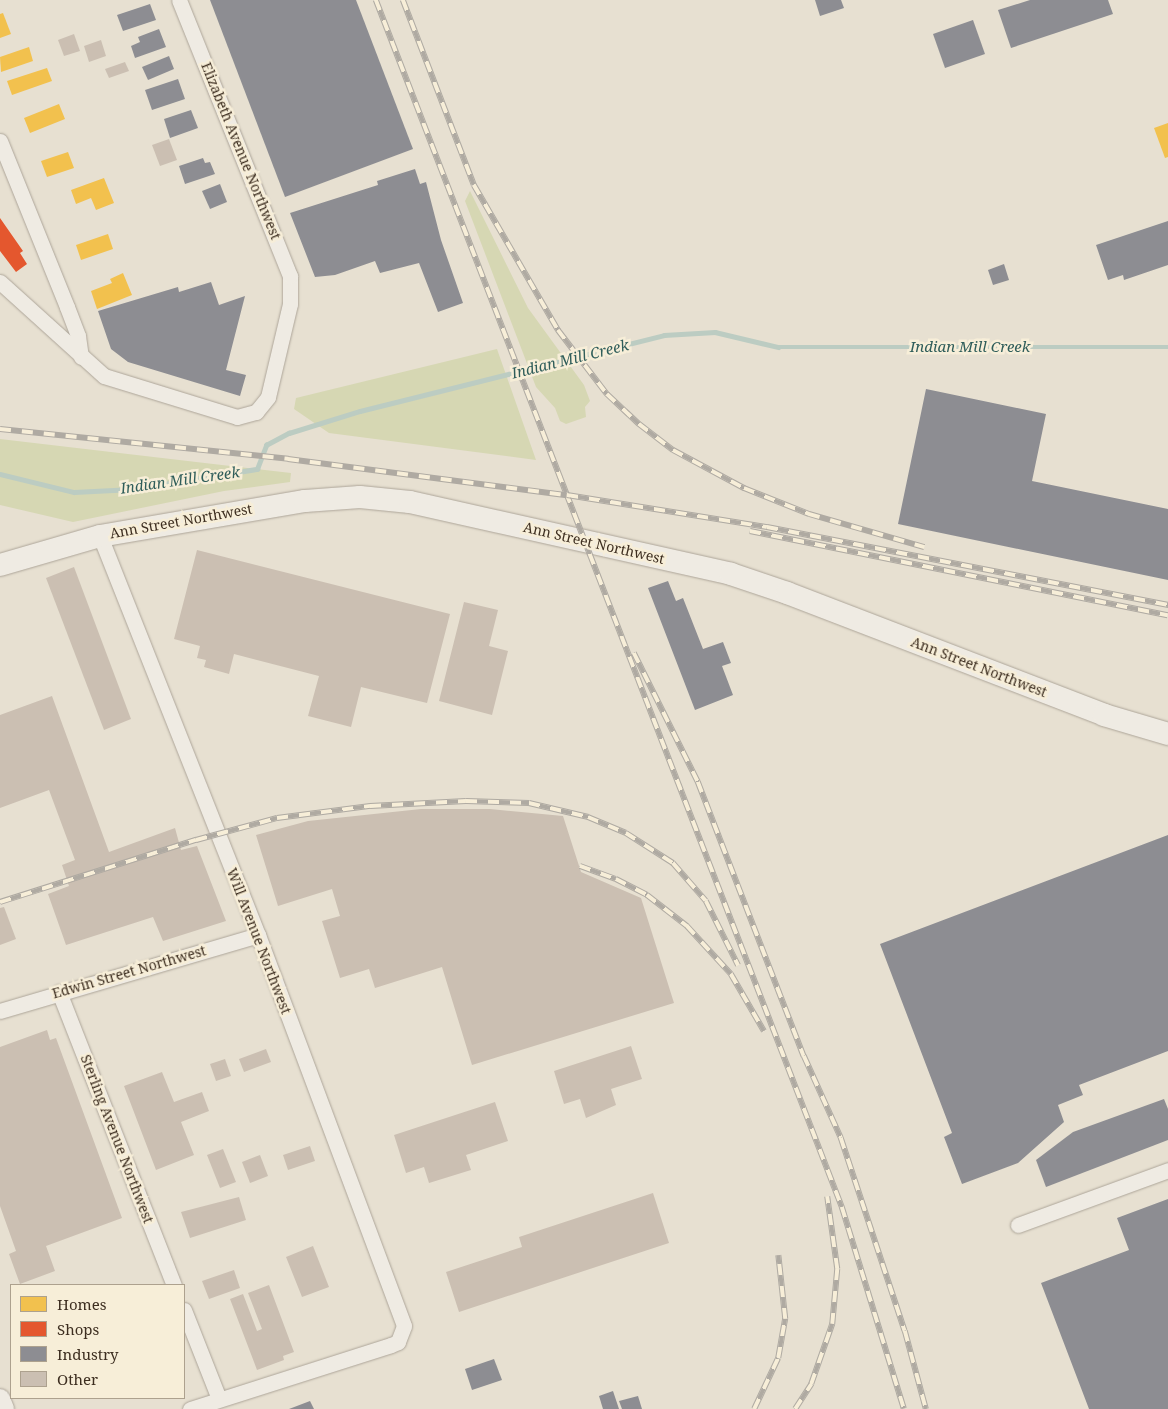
<!DOCTYPE html>
<style>
body{margin:0}
#map{position:relative;width:1168px;height:1409px;overflow:hidden;background:#e7e0d1;font-family:"Noto Serif",serif}
div>[style]{position:absolute}
.green>*{inset:0;background:#d6d7b3}
.homes>*{inset:0;background:#f2c14e}
.shops>*{inset:0;background:#e4572e}
.industry>*{inset:0;background:#8d8d92}
.stream>*{height:4.5px;margin:-2.25px;padding:0 2.25px;transform-origin:2.25px;border-radius:2.25px;background:#bcccc2}
.building>*{inset:0;background:#cbbfb2}
.roads{filter:drop-shadow(0 0 1px #ada599) drop-shadow(0 0 1px #ada599)}
.minor>*{height:15px;margin:-7.5px;padding:0 7.5px;transform-origin:7.5px;border-radius:7.5px;background:#efebe3}
.tertiary>*{height:20px;margin:-10px;padding:0 10px;transform-origin:10px;border-radius:10px;background:#efebe3}
.secondary>*{height:22px;margin:-11px;padding:0 11px;transform-origin:11px;border-radius:11px;background:#efebe3}
.rail>*{height:5.5px;margin-top:-2.75px;transform-origin:0;background:repeating-linear-gradient(90deg,#f7eed8 0 11px,#afaaa2 0 22px);box-sizing:border-box;border-block:1px solid #afaaa2}
span{translate:-50% -50%;white-space:nowrap;text-align:center;line-height:1.15;-webkit-text-stroke:5px #f7eed8;paint-order:stroke}
.street-label{font-size:14px;color:#3d2e20}
.water-label{font-size:15px;color:#2f5d5a;font-style:italic}
.legend{position:absolute;left:10px;top:1284px;width:175px;height:115px;box-sizing:border-box;background:#f7eed8;border:1px solid #ada18e;margin:0;padding:6px 9px;list-style:none;font-size:15px;color:#3d2e20}
.legend li{display:flex;align-items:center;gap:10px;height:25px}
.legend b{width:25px;border:1px solid #ada18e}
</style>
<div id="map">
<div class="green">
<div style="clip-path:polygon(470px 191px,528px 308px,584px 385px,590px 401px,585px 407px,586px 417px,566px 424px,560px 421px,555px 408px,536px 387px,465px 201px)"></div>
<div style="clip-path:polygon(497px 349px,536px 460px,329px 433px,294px 409px,296px 398px)"></div>
<div style="clip-path:polygon(0 439px,291px 473px,290px 482px,224px 491px,73px 522px,0 505px)"></div>
</div>
<div class="homes">
<div style="clip-path:polygon(3px 13px,11px 34px,0 38px,0 14px)"></div>
<div style="clip-path:polygon(29px 47px,33px 61px,1px 72px,0 57px)"></div>
<div style="clip-path:polygon(47px 68px,52px 81px,12px 95px,7px 81px)"></div>
<div style="clip-path:polygon(59px 104px,65px 119px,30px 133px,24px 118px)"></div>
<div style="clip-path:polygon(1168px 123px,1168px 157px,1165px 158px,1154px 128px)"></div>
<div style="clip-path:polygon(68px 152px,74px 168px,47px 177px,41px 161px)"></div>
<div style="clip-path:polygon(104px 178px,114px 203px,96px 210px,91px 198px,76px 204px,71px 190px)"></div>
<div style="clip-path:polygon(108px 234px,113px 249px,81px 260px,76px 245px)"></div>
<div style="clip-path:polygon(123px 273px,132px 295px,97px 309px,91px 291px,112px 283px,110px 279px)"></div>
</div>
<div class="shops">
<div style="clip-path:polygon(0 218px,23px 251px,20px 253px,27px 264px,16px 272px,0 251px)"></div>
</div>
<div class="industry">
<div style="clip-path:polygon(210px 0,356px 0,413px 149px,285px 197px)"></div>
<div style="clip-path:polygon(815px 0,841px 0,844px 8px,820px 16px)"></div>
<div style="clip-path:polygon(1030px 0,1108px 0,1113px 14px,1011px 48px,998px 10px)"></div>
<div style="clip-path:polygon(150px 4px,156px 20px,123px 31px,117px 15px)"></div>
<div style="clip-path:polygon(973px 20px,985px 54px,945px 68px,933px 34px)"></div>
<div style="clip-path:polygon(159px 29px,166px 47px,135px 58px,131px 46px,140px 42px,138px 37px)"></div>
<div style="clip-path:polygon(169px 56px,174px 69px,148px 80px,142px 67px)"></div>
<div style="clip-path:polygon(178px 79px,185px 99px,152px 110px,145px 90px)"></div>
<div style="clip-path:polygon(191px 110px,198px 128px,170px 138px,164px 119px)"></div>
<div style="clip-path:polygon(203px 158px,205px 163px,210px 162px,215px 174px,185px 184px,179px 166px)"></div>
<div style="clip-path:polygon(415px 169px,420px 184px,426px 182px,441px 240px,463px 303px,438px 312px,419px 263px,380px 273px,375px 261px,335px 275px,315px 277px,290px 213px,378px 185px,377px 181px)"></div>
<div style="clip-path:polygon(220px 184px,227px 202px,210px 209px,202px 191px)"></div>
<div style="clip-path:polygon(1168px 221px,1168px 265px,1124px 280px,1123px 275px,1108px 280px,1096px 245px)"></div>
<div style="clip-path:polygon(1004px 264px,1009px 280px,993px 285px,988px 270px)"></div>
<div style="clip-path:polygon(211px 282px,219px 305px,245px 296px,226px 370px,246px 375px,240px 396px,128px 362px,111px 349px,98px 311px,178px 287px,179px 292px)"></div>
<div style="clip-path:polygon(926px 389px,1046px 414px,1032px 481px,1168px 509px,1168px 580px,898px 524px)"></div>
<div style="clip-path:polygon(668px 581px,676px 601px,683px 598px,703px 649px,723px 642px,731px 663px,722px 666px,733px 695px,695px 710px,648px 588px)"></div>
<div style="clip-path:polygon(1168px 835px,1168px 1051px,1079px 1085px,1083px 1095px,1058px 1105px,1064px 1122px,1018px 1163px,962px 1184px,944px 1137px,952px 1133px,880px 944px)"></div>
<div style="clip-path:polygon(1164px 1099px,1168px 1109px,1168px 1140px,1046px 1187px,1036px 1160px,1073px 1132px)"></div>
<div style="clip-path:polygon(1168px 1199px,1168px 1409px,1089px 1409px,1041px 1283px,1129px 1250px,1117px 1218px)"></div>
<div style="clip-path:polygon(494px 1359px,502px 1380px,472px 1390px,465px 1369px)"></div>
<div style="clip-path:polygon(613px 1391px,619px 1409px,603px 1409px,599px 1396px)"></div>
<div style="clip-path:polygon(638px 1396px,642px 1409px,622px 1409px,619px 1401px)"></div>
<div style="clip-path:polygon(310px 1401px,314px 1409px,289px 1409px)"></div>
</div>
<div class="stream">
<div style="left:0;top:474px;width:76px;rotate:13.7deg"></div>
<div style="left:74px;top:492px;width:59px;rotate:-2.9deg"></div>
<div style="left:133px;top:489px;width:126px;rotate:-9.2deg"></div>
<div style="left:257px;top:469px;width:26px;rotate:-69deg"></div>
<div style="left:266px;top:445px;width:26px;rotate:-28deg"></div>
<div style="left:289px;top:433px;width:74px;rotate:-17.2deg"></div>
<div style="left:360px;top:411px;width:313px;rotate:-14deg"></div>
<div style="left:664px;top:335px;width:51px;rotate:-3.4deg"></div>
<div style="left:715px;top:332px;width:65px;rotate:13.4deg"></div>
<div style="left:778px;top:347px;width:390px"></div>
</div>
<div class="building">
<div style="clip-path:polygon(74px 34px,80px 51px,64px 56px,58px 40px)"></div>
<div style="clip-path:polygon(101px 40px,106px 56px,89px 62px,84px 46px)"></div>
<div style="clip-path:polygon(125px 62px,129px 71px,109px 78px,105px 69px)"></div>
<div style="clip-path:polygon(169px 139px,177px 160px,160px 166px,152px 145px)"></div>
<div style="clip-path:polygon(197px 550px,450px 614px,427px 703px,361px 687px,351px 727px,308px 716px,319px 676px,234px 654px,229px 674px,204px 667px,206px 660px,197px 658px,200px 646px,174px 639px)"></div>
<div style="clip-path:polygon(74px 567px,131px 719px,104px 730px,46px 578px)"></div>
<div style="clip-path:polygon(464px 602px,498px 610px,489px 646px,508px 651px,492px 715px,439px 701px)"></div>
<div style="clip-path:polygon(52px 696px,109px 852px,175px 828px,181px 850px,197px 846px,226px 921px,163px 941px,153px 917px,66px 945px,48px 894px,69px 886px,62px 865px,75px 860px,49px 790px,0 808px,0 715px)"></div>
<div style="clip-path:polygon(421px 809px,490px 809px,563px 816px,581px 872px,641px 898px,674px 1003px,472px 1065px,442px 967px,375px 988px,369px 969px,340px 978px,322px 921px,340px 916px,332px 889px,278px 906px,256px 835px,308px 821px)"></div>
<div style="clip-path:polygon(4px 907px,16px 939px,0 945px,0 908px)"></div>
<div style="clip-path:polygon(47px 1030px,50px 1040px,56px 1038px,122px 1218px,46px 1246px,55px 1271px,20px 1284px,9px 1254px,16px 1251px,0 1206px,0 1047px)"></div>
<div style="clip-path:polygon(631px 1046px,642px 1079px,611px 1089px,616px 1105px,586px 1118px,580px 1099px,564px 1104px,554px 1071px)"></div>
<div style="clip-path:polygon(266px 1049px,271px 1062px,244px 1072px,239px 1059px)"></div>
<div style="clip-path:polygon(225px 1059px,231px 1076px,216px 1081px,210px 1064px)"></div>
<div style="clip-path:polygon(162px 1072px,174px 1102px,202px 1092px,209px 1111px,181px 1122px,194px 1155px,156px 1170px,124px 1086px)"></div>
<div style="clip-path:polygon(495px 1102px,508px 1141px,466px 1155px,471px 1170px,429px 1183px,424px 1167px,406px 1173px,394px 1135px)"></div>
<div style="clip-path:polygon(310px 1146px,315px 1161px,288px 1170px,283px 1155px)"></div>
<div style="clip-path:polygon(223px 1149px,236px 1182px,220px 1188px,207px 1155px)"></div>
<div style="clip-path:polygon(260px 1155px,268px 1176px,250px 1183px,242px 1162px)"></div>
<div style="clip-path:polygon(653px 1193px,669px 1243px,459px 1312px,446px 1272px,522px 1247px,519px 1237px)"></div>
<div style="clip-path:polygon(239px 1197px,246px 1220px,190px 1238px,181px 1212px)"></div>
<div style="clip-path:polygon(313px 1246px,329px 1287px,302px 1297px,286px 1257px)"></div>
<div style="clip-path:polygon(234px 1270px,240px 1288px,209px 1299px,202px 1281px)"></div>
<div style="clip-path:polygon(269px 1285px,294px 1352px,283px 1356px,284px 1360px,257px 1370px,230px 1299px,243px 1294px,257px 1331px,262px 1329px,248px 1293px)"></div>
</div>
<div class="roads">
<div class="minor">
<div style="left:0;top:141px;width:179px;rotate:68deg"></div>
<div style="left:67px;top:307px;width:31px;rotate:69deg"></div>
<div style="left:78px;top:336px;width:21px;rotate:82deg"></div>
<div style="left:0;top:282px;width:140px;rotate:42.1deg"></div>
<div style="left:104px;top:376px;width:139px;rotate:17.1deg"></div>
<div style="left:237px;top:417px;width:20px;rotate:-15deg"></div>
<div style="left:256px;top:412px;width:19px;rotate:-51deg"></div>
<div style="left:268px;top:397px;width:96px;rotate:-76.7deg"></div>
<div style="left:290px;top:304px;width:28px;rotate:-90deg"></div>
<div style="left:290px;top:276px;width:297px;rotate:-111.9deg"></div>
<div style="left:100px;top:536px;width:429px;rotate:68.4deg"></div>
<div style="left:258px;top:935px;width:417px;rotate:69.5deg"></div>
<div style="left:404px;top:1326px;width:17px;rotate:111deg"></div>
<div style="left:398px;top:1342px;width:8px;rotate:157deg"></div>
<div style="left:391px;top:1345px;width:211px;rotate:162.3deg"></div>
<div style="left:59px;top:992px;width:315px;rotate:68.6deg"></div>
<div style="left:0;top:1011px;width:269px;rotate:-16.4deg"></div>
<div style="left:1018px;top:1225px;width:160px;rotate:-20.1deg"></div>
<div style="left:184px;top:1310px;width:96px;rotate:68.5deg"></div>
</div>
<div class="tertiary">
<div style="left:0;top:1399px;width:11px;rotate:68deg"></div>
</div>
<div class="secondary">
<div style="left:0;top:565px;width:104px;rotate:-16.2deg"></div>
<div style="left:100px;top:536px;width:208px;rotate:-9.7deg"></div>
<div style="left:305px;top:501px;width:55px;rotate:-4.2deg"></div>
<div style="left:360px;top:497px;width:50px;rotate:5.7deg"></div>
<div style="left:410px;top:502px;width:329px;rotate:12.6deg"></div>
<div style="left:731px;top:574px;width:59px;rotate:18.7deg"></div>
<div style="left:787px;top:593px;width:340px;rotate:21deg"></div>
<div style="left:1104px;top:715px;width:67px;rotate:16.5deg"></div>
</div>
</div>
<div class="rail">
<div style="left:376px;top:0;width:1294px;rotate:68.89deg"></div>
<div style="left:842px;top:1207px;width:211px;rotate:72.9deg"></div>
<div style="left:403px;top:0;width:198px;rotate:69deg"></div>
<div style="left:474px;top:185px;width:168px;rotate:59.9deg"></div>
<div style="left:558px;top:330px;width:81px;rotate:52.6deg"></div>
<div style="left:607px;top:394px;width:44px;rotate:43.2deg"></div>
<div style="left:639px;top:424px;width:43px;rotate:37.4deg"></div>
<div style="left:673px;top:450px;width:81px;rotate:28.2deg"></div>
<div style="left:744px;top:488px;width:70px;rotate:21.8deg"></div>
<div style="left:809px;top:514px;width:120px;rotate:16deg"></div>
<div style="left:0;top:429px;width:290px;rotate:5.9deg"></div>
<div style="left:288px;top:459px;width:281px;rotate:7.4deg"></div>
<div style="left:567px;top:495px;width:203px;rotate:9.1deg"></div>
<div style="left:767px;top:527px;width:409px;rotate:11deg"></div>
<div style="left:750px;top:531px;width:426px;rotate:11.4deg"></div>
<div style="left:634px;top:653px;width:144px;rotate:63.6deg"></div>
<div style="left:698px;top:782px;width:294px;rotate:68.9deg"></div>
<div style="left:804px;top:1056px;width:90px;rotate:65.7deg"></div>
<div style="left:841px;top:1138px;width:203px;rotate:71.7deg"></div>
<div style="left:905px;top:1331px;width:81px;rotate:74.9deg"></div>
<div style="left:580px;top:866px;width:38px;rotate:20deg"></div>
<div style="left:616px;top:879px;width:35px;rotate:27deg"></div>
<div style="left:647px;top:895px;width:51px;rotate:37.8deg"></div>
<div style="left:687px;top:926px;width:65px;rotate:47.5deg"></div>
<div style="left:731px;top:974px;width:66px;rotate:59.9deg"></div>
<div style="left:0;top:902px;width:206px;rotate:-17.6deg"></div>
<div style="left:196px;top:840px;width:84px;rotate:-15.2deg"></div>
<div style="left:277px;top:818px;width:94px;rotate:-7.4deg"></div>
<div style="left:370px;top:806px;width:96px;rotate:-3deg"></div>
<div style="left:466px;top:801px;width:63px;rotate:1.8deg"></div>
<div style="left:529px;top:803px;width:61px;rotate:13.3deg"></div>
<div style="left:588px;top:817px;width:41px;rotate:22.8deg"></div>
<div style="left:626px;top:833px;width:56px;rotate:32.6deg"></div>
<div style="left:673px;top:863px;width:50px;rotate:49deg"></div>
<div style="left:706px;top:901px;width:72px;rotate:63.4deg"></div>
<div style="left:754px;top:1409px;width:56px;rotate:-64.8deg"></div>
<div style="left:778px;top:1358px;width:40px;rotate:-80deg"></div>
<div style="left:785px;top:1319px;width:64px;rotate:-96.2deg"></div>
<div style="left:795px;top:1409px;width:30px;rotate:-57deg"></div>
<div style="left:811px;top:1384px;width:64px;rotate:-70.7deg"></div>
<div style="left:832px;top:1324px;width:55px;rotate:-84.8deg"></div>
<div style="left:837px;top:1269px;width:73px;rotate:-97.9deg"></div>
</div>
<div class="street-label">
<span style="left:241px;top:151px;rotate:68deg">Elizabeth Avenue Northwest</span>
<span style="left:181px;top:521px;rotate:-10deg">Ann Street Northwest</span>
<span style="left:594px;top:543px;rotate:13deg">Ann Street Northwest</span>
<span style="left:979px;top:667px;rotate:21deg">Ann Street Northwest</span>
<span style="left:259px;top:941px;rotate:69deg">Will Avenue Northwest</span>
<span style="left:129px;top:972px;rotate:-16deg">Edwin Street Northwest</span>
<span style="left:117px;top:1139px;rotate:69deg">Sterling Avenue Northwest</span>
</div>
<div class="water-label">
<span style="left:970px;top:347px">Indian Mill Creek</span>
<span style="left:570px;top:359px;rotate:-14deg">Indian Mill Creek</span>
<span style="left:180px;top:480px;rotate:-8deg">Indian Mill Creek</span>
</div>
<ul class="legend">
<li><b style="height:14px;background:#f2c14e"></b>Homes</li>
<li><b style="height:14px;background:#e4572e"></b>Shops</li>
<li><b style="height:14px;background:#8d8d92"></b>Industry</li>
<li><b style="height:14px;background:#cbbfb2"></b>Other</li>
</ul>
</div>
